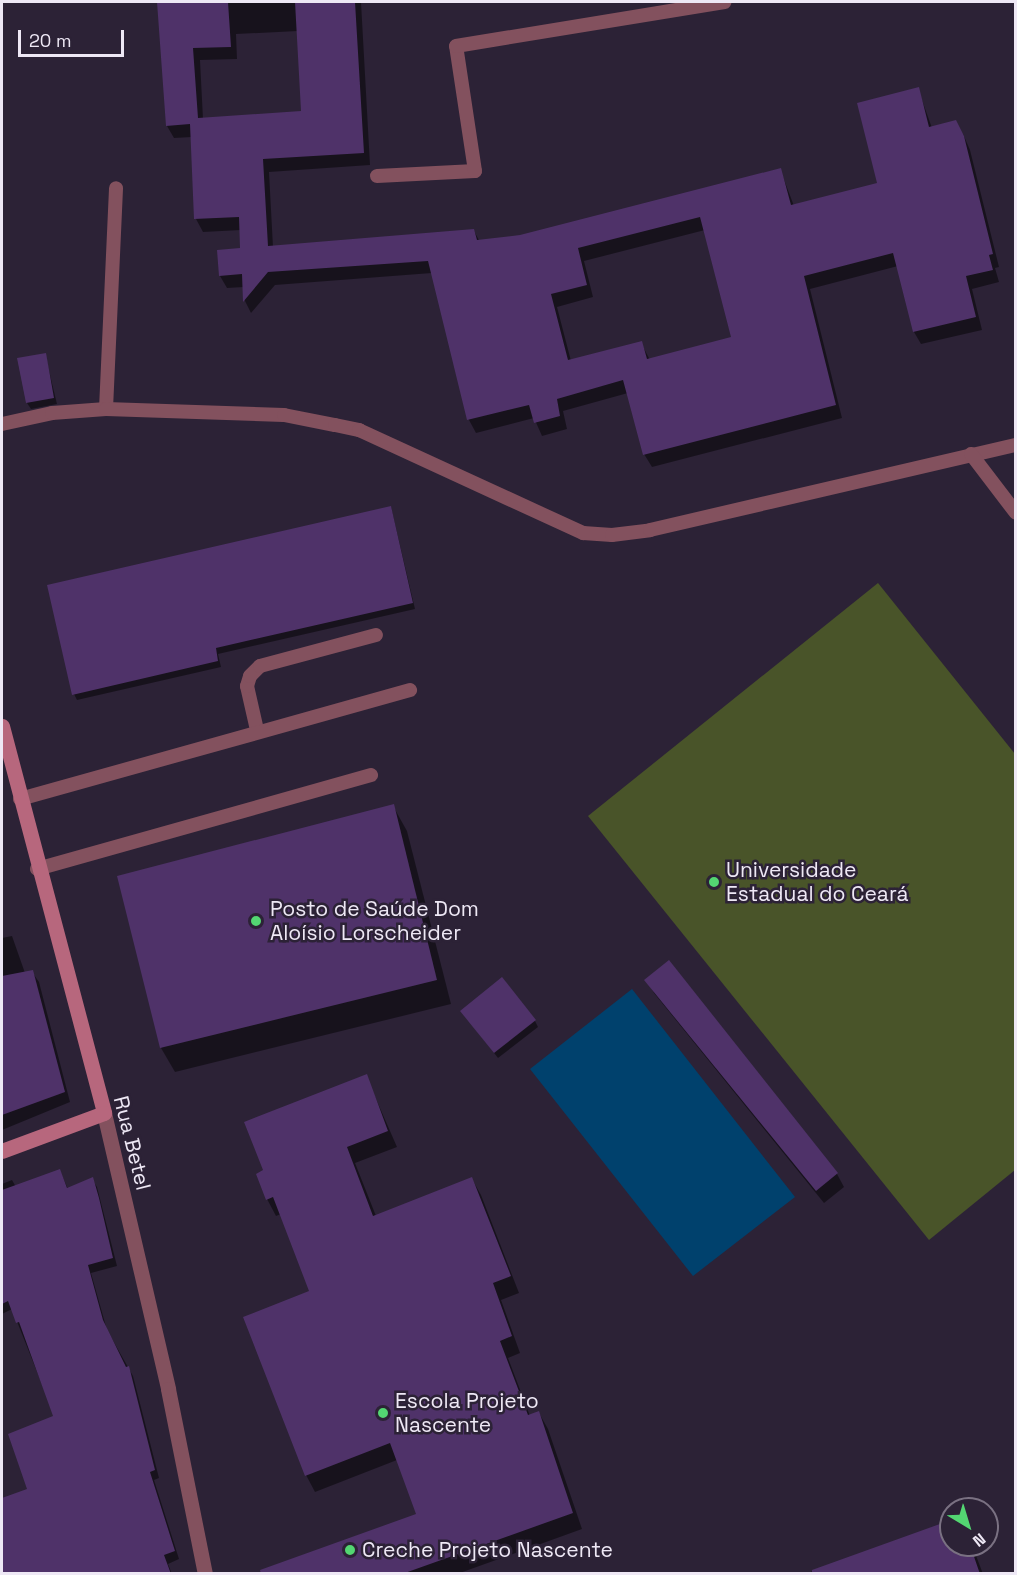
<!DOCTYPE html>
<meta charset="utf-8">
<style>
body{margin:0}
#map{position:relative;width:1017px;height:1575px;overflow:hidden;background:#2c2236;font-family:"Space Grotesk",sans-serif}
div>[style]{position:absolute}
.green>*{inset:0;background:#495429}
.water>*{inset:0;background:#00416d}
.shadow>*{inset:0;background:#0007}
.building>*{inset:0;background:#4f3269}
.lane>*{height:14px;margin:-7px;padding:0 7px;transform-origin:7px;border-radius:7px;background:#83515e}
.street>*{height:15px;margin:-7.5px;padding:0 7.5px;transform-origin:7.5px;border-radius:7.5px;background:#83515e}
.secondary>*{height:15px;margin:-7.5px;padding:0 7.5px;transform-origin:7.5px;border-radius:7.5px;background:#b7677d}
.dots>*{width:16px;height:16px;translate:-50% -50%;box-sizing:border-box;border:3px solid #2c2236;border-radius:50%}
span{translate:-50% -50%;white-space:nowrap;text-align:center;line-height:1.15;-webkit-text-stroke:5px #2c2236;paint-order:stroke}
.poi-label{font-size:21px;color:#eee8f5}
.left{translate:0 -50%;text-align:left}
.street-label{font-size:21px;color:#eee8f5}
.frame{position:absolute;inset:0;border:3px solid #eee8f5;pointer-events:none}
.north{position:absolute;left:939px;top:1497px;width:60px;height:60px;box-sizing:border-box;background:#2c2236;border:2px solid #7a7182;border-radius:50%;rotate:142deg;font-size:16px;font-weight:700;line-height:24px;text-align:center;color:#eee8f5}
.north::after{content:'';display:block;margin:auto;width:21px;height:27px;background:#53d672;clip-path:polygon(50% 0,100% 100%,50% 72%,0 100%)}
.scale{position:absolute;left:18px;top:30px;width:106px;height:27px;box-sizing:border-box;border:3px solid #eee8f5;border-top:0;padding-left:8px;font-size:18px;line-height:21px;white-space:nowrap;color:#eee8f5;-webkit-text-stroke:4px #2c2236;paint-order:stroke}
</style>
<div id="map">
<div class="green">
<div style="clip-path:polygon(878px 583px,1015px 754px,1015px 1170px,929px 1240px,588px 816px)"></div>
</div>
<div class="water">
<div style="clip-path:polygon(632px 989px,795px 1197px,693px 1276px,530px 1069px)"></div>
</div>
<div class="shadow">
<div style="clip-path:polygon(evenodd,159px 2px,361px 2px,370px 165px,269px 172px,273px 247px,474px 231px,480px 242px,520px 236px,780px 169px,794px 206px,878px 184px,918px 89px,932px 128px,963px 134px,970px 150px,999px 267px,995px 268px,999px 282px,972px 289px,982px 330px,921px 344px,914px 332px,898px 266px,810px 289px,842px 418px,652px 467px,644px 454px,628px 393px,563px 411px,567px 429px,542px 436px,534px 418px,476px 433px,469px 420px,432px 273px,275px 285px,251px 313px,245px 301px,244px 287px,227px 288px,220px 276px,242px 250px,241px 230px,203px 232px,196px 219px,192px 137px,174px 138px,167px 126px,159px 2px,298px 31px,303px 112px,203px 119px,200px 60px,237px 59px,236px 34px,298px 31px,159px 2px,705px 230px,733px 339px,650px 360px,641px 343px,571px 361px,557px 307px,593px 297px,584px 261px,705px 230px)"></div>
<div style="clip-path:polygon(45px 354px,57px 404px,31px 409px,27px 403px)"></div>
<div style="clip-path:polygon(391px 507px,415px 609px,218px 654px,221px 667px,77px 700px,74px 694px)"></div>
<div style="clip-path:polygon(393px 806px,407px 831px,451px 1004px,175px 1072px,161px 1048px)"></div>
<div style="clip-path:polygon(12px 936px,25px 973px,32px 972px,39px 982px,70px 1102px,2px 1130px,2px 938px)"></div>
<div style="clip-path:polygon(669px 962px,837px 1174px,844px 1187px,824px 1203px,654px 993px,646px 980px)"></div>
<div style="clip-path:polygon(466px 1017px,535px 1021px,538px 1027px,498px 1058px)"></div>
<div style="clip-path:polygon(366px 1076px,397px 1147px,355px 1163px,376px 1216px,472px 1179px,481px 1195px,519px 1293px,501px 1300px,520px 1353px,508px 1358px,530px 1416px,539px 1413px,548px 1429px,582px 1529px,457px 1574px,286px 1574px,418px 1514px,397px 1460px,315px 1492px,306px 1475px,311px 1292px,281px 1214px,276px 1216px,267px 1199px,265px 1171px)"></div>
<div style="clip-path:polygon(60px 1171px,68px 1189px,92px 1179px,97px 1187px,117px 1266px,91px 1273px,107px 1330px,133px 1376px,159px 1478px,154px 1480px,179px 1559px,168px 1564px,172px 1574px,2px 1574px,2px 1500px,29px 1490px,55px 1417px,12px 1309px,2px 1314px,2px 1184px,12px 1180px,16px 1187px)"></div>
<div style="clip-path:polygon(951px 1521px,951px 1545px,972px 1545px,983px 1574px,805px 1574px)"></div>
</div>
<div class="building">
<div style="clip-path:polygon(evenodd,157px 2px,228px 2px,231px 47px,193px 48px,198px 118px,301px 111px,295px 2px,355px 2px,364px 153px,263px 159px,268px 246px,474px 229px,477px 240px,520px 235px,781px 168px,791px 205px,877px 183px,857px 103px,919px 87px,929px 127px,956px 120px,964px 136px,993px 254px,989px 255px,993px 270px,966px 276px,976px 317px,913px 332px,893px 253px,804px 276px,836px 405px,643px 455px,623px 380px,557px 399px,560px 416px,534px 423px,529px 405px,467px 420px,428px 261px,268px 272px,243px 302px,242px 274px,219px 276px,217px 250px,240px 248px,239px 217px,194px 219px,190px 124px,166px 126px,157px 2px,700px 217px,731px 337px,647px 359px,642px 341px,568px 360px,551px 294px,587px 285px,578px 248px,700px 217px)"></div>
<div style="clip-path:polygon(46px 353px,54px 398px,26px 403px,17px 358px)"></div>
<div style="clip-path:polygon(391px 506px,413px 603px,216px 648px,218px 661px,72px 695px,47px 585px)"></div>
<div style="clip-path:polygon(394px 804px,437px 980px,160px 1048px,117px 876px)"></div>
<div style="clip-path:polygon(669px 960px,838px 1173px,816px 1191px,644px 980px)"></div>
<div style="clip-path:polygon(33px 970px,65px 1092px,2px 1115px,2px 976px)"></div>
<div style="clip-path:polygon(502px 977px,536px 1020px,494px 1053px,460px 1011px)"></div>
<div style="clip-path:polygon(367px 1074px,388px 1131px,347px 1147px,373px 1216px,472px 1177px,511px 1276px,493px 1283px,512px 1336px,500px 1341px,528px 1415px,539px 1411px,573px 1513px,402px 1574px,261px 1574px,260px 1570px,416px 1514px,390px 1443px,305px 1476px,243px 1317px,309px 1291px,273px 1197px,266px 1200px,256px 1174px,263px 1170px,244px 1122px)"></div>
<div style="clip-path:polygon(60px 1169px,67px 1188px,93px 1177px,99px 1198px,113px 1258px,88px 1265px,103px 1320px,126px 1367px,129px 1366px,155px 1470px,150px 1472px,175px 1551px,164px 1555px,171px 1574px,2px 1574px,2px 1498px,27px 1489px,8px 1434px,53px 1416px,19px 1322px,16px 1323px,8px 1301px,2px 1304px,2px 1190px)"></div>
<div style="clip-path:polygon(951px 1520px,951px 1545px,970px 1545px,980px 1574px,812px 1574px,812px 1570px)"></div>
</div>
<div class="lane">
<div style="left:377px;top:176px;width:98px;rotate:-2.9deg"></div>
<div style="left:475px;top:171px;width:126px;rotate:-98.6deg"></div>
<div style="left:456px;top:46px;width:272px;rotate:-9.3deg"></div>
<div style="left:106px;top:409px;width:221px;rotate:-87.4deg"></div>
<div style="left:2px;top:424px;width:51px;rotate:-12.4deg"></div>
<div style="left:52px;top:413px;width:54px;rotate:-4.2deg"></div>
<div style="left:106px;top:409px;width:178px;rotate:1.9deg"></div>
<div style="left:284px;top:415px;width:52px;rotate:11.1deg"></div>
<div style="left:335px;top:425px;width:25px;rotate:12deg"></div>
<div style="left:359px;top:430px;width:247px;rotate:24.7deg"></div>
<div style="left:583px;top:533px;width:29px;rotate:4deg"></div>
<div style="left:612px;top:535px;width:38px;rotate:-7deg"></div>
<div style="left:650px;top:530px;width:376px;rotate:-13.1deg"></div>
<div style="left:971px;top:454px;width:74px;rotate:52.7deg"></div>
<div style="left:257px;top:730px;width:45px;rotate:-102.8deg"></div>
<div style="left:247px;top:686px;width:10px;rotate:-73deg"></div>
<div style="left:250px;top:676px;width:14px;rotate:-45deg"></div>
<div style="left:260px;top:666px;width:120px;rotate:-15deg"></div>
<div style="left:20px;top:799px;width:405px;rotate:-15.6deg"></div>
<div style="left:37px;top:869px;width:347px;rotate:-15.7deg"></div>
</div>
<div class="street">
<div style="left:104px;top:1113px;width:283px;rotate:76.9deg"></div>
<div style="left:168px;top:1389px;width:189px;rotate:78.7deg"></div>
</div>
<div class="secondary">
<div style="left:2px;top:726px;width:400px;rotate:75.2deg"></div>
<div style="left:104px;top:1113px;width:109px;rotate:159.6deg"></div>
</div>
<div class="dots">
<div style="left:714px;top:882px;background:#53d672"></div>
<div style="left:256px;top:921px;background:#53d672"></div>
<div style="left:383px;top:1413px;background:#53d672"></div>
<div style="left:350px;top:1550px;background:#53d672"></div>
</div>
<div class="poi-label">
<span class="left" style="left:726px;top:882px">Universidade<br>Estadual do Ceará</span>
<span class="left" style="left:270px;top:921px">Posto de Saúde Dom<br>Aloísio Lorscheider</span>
<span class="left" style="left:395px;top:1413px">Escola Projeto<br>Nascente</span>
<span class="left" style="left:362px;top:1550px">Creche Projeto Nascente</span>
</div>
<div class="street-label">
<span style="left:132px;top:1143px;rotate:76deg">Rua Betel</span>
</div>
<div class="frame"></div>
<div class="north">N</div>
<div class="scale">20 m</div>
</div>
